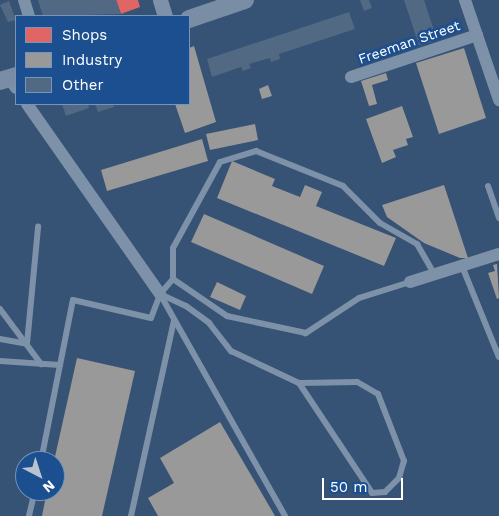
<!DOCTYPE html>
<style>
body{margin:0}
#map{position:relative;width:499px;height:516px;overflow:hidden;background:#365274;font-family:"Work Sans",sans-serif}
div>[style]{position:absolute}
.shops>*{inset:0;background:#e06666}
.industry>*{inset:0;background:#999}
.building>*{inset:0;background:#526984}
.service>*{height:6px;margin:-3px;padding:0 3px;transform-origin:3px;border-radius:3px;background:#7d92a8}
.minor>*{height:12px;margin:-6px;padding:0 6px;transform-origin:6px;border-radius:6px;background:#7d92a8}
.tertiary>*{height:15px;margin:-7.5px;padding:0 7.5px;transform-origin:7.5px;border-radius:7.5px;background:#7d92a8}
.secondary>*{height:18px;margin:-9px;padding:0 9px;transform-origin:9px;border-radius:9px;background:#798da4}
span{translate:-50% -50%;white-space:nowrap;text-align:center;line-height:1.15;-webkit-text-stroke:5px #1b4f8f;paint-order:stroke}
.street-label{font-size:14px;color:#fff}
.legend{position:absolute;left:15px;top:15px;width:175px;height:90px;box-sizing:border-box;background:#1b4f8f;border:1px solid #7695bc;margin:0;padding:6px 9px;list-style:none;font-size:15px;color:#fff}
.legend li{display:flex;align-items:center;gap:10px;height:25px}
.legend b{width:25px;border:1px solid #7695bc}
.north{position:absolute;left:15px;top:451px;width:50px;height:50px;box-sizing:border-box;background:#1b4f8f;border:1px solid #7695bc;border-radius:50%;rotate:140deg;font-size:14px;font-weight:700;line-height:20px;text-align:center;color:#fff}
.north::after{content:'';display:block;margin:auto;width:18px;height:22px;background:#b9c2ce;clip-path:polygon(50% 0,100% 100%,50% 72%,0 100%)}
.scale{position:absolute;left:322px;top:478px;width:81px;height:22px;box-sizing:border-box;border:2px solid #fff;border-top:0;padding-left:6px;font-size:15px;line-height:18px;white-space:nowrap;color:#fff;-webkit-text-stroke:4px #1b4f8f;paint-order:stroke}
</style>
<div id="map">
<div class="shops">
<div style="clip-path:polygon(116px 0,138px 0,140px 7px,121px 14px)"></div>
</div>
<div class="industry">
<div style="clip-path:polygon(194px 46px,216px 122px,185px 133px,175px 104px,189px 104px,189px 48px)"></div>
<div style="clip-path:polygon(464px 48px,486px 118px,439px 134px,416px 63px)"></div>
<div style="clip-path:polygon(386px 73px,388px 80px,372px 85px,377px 104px,369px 106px,361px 81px)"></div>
<div style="clip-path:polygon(268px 85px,272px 96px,262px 99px,259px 89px)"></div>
<div style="clip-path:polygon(402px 106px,413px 137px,406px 139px,408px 145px,393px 150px,396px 157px,382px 163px,366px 119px)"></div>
<div style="clip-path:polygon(255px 124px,258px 140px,210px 150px,206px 134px)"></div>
<div style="clip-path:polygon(202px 139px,208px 161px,107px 191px,101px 170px)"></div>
<div style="clip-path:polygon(232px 161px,275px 179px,272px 186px,300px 197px,305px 185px,322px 192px,316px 206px,396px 238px,384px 266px,217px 198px)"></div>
<div style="clip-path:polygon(444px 185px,468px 258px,460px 258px,424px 243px,387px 217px,382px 205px)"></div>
<div style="clip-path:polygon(204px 214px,324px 266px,312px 294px,191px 242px)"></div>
<div style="clip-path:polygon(497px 264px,499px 298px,497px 299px,488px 273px,495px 271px,493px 265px)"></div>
<div style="clip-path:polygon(217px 282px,246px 296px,240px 310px,210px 297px)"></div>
<div style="clip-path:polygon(77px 358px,135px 371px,102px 516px,42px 516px,47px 491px,55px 491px,54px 461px)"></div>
<div style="clip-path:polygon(220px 422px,275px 516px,158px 516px,148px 498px,174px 483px,160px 458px)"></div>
</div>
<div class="building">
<div style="clip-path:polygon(38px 0,116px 0,121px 14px,43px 16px)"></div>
<div style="clip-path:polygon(360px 0,369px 0,372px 8px,364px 11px)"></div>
<div style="clip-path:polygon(404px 0,424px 0,437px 40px,419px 45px)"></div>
<div style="clip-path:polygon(9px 1px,16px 20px,8px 22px,0 5px)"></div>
<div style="clip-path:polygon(349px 12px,355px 29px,279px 54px,280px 59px,271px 62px,270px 58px,249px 64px,251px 68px,243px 71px,241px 67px,212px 77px,207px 59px)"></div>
<div style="clip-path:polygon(62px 104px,88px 104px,89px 108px,66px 116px)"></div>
<div style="clip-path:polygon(95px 104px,113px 104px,114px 107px,98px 112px)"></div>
</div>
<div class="service">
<div style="left:488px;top:186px;width:34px;rotate:71deg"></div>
<div style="left:462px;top:266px;width:98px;rotate:67.9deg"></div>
<div style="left:410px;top:282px;width:53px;rotate:162.6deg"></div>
<div style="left:359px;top:298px;width:64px;rotate:146.6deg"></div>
<div style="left:306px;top:333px;width:81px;rotate:-167.9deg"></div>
<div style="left:227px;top:316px;width:65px;rotate:-145.6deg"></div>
<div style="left:173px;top:279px;width:31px;rotate:-90deg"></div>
<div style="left:173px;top:248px;width:98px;rotate:-61.3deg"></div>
<div style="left:220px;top:162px;width:38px;rotate:-17deg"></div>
<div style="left:256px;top:151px;width:94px;rotate:21.9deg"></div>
<div style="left:343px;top:186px;width:52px;rotate:45deg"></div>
<div style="left:380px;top:223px;width:43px;rotate:29.6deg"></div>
<div style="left:417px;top:244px;width:34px;rotate:60deg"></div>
<div style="left:160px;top:294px;width:29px;rotate:25deg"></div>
<div style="left:186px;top:306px;width:29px;rotate:36deg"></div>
<div style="left:209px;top:323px;width:36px;rotate:52deg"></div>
<div style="left:231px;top:351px;width:75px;rotate:25.2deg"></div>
<div style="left:299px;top:383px;width:132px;rotate:56.4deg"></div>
<div style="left:372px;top:493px;width:13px;rotate:-4deg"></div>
<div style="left:385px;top:492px;width:20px;rotate:-45deg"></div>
<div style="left:399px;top:478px;width:18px;rotate:-74deg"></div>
<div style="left:404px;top:461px;width:72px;rotate:-111.2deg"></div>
<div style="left:378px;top:394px;width:24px;rotate:-150deg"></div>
<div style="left:357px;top:382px;width:58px;rotate:179deg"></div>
<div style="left:160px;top:294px;width:255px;rotate:60.6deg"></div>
<div style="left:0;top:309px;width:69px;rotate:53.3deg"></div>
<div style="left:0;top:339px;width:27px;rotate:10deg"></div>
<div style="left:27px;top:344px;width:118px;rotate:-84.6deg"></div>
<div style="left:0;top:361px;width:60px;rotate:3.8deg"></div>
<div style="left:41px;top:461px;width:164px;rotate:-78.8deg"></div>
<div style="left:73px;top:300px;width:80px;rotate:13deg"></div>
<div style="left:151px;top:318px;width:26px;rotate:-69deg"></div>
<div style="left:160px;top:294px;width:20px;rotate:-49deg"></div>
<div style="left:29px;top:516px;width:26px;rotate:-77deg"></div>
<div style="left:131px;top:516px;width:201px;rotate:-77.6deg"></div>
</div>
<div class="minor">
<div style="left:24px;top:0;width:17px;rotate:73deg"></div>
<div style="left:465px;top:0;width:106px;rotate:71.2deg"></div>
<div style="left:351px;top:77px;width:133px;rotate:-18.4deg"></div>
<div style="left:9px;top:78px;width:12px;rotate:55deg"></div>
<div style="left:27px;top:104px;width:232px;rotate:55deg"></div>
<div style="left:410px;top:282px;width:93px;rotate:-17.5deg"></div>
</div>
<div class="tertiary">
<div style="left:160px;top:0;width:17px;rotate:73deg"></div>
</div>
<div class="secondary">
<div style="left:189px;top:19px;width:59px;rotate:-18.7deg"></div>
<div style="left:0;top:81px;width:17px;rotate:-17deg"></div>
</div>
<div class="street-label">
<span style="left:409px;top:42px;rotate:-19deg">Freeman Street</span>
</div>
<ul class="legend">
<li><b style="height:14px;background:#e06666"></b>Shops</li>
<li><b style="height:14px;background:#999"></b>Industry</li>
<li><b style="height:14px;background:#526984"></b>Other</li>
</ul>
<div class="north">N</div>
<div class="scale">50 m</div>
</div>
